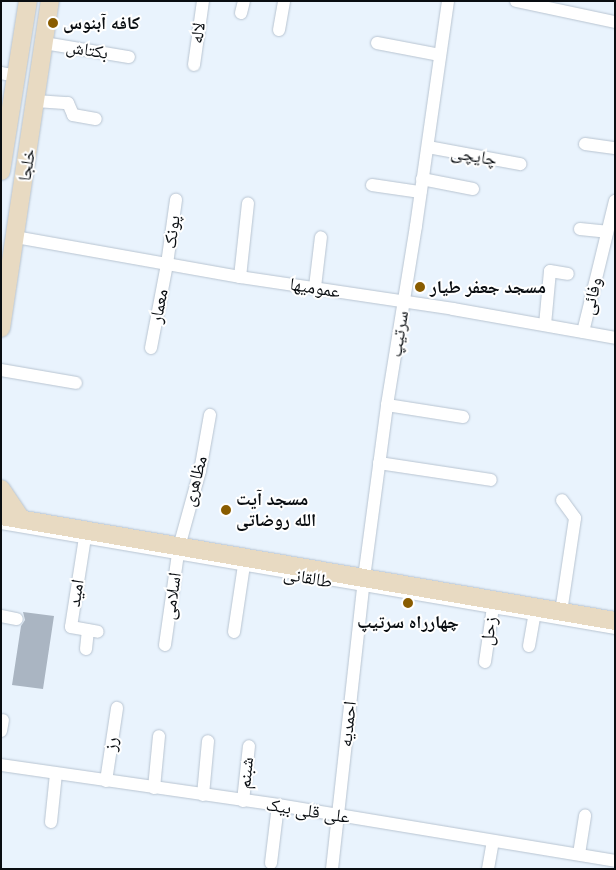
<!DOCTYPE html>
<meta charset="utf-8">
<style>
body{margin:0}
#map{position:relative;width:616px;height:870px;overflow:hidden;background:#e9f3fd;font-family:"Roboto Serif","Noto Naskh Arabic",serif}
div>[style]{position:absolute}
.building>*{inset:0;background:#aab5c2}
.roads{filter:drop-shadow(0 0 1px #b8c4d1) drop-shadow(0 0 1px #b8c4d1)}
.lane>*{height:6px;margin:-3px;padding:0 3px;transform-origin:3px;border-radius:3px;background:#fff}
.street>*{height:12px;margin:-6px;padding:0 6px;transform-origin:6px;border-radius:6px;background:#fff}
.secondary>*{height:18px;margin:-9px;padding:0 9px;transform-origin:9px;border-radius:9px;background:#e8dac2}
.dots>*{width:14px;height:14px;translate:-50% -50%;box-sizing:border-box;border:2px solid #fff;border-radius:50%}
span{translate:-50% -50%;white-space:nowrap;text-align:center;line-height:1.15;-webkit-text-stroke:4px #fff;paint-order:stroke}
.poi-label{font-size:18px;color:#090d11;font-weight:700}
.left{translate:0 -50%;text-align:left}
.street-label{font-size:18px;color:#090d11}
.frame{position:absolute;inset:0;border:2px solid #090d11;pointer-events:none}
</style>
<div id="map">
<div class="building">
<div style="clip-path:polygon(23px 612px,54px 616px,43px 689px,12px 685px,21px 626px,25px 620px)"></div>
</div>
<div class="roads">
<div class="lane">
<div style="left:1px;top:526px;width:623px;rotate:9.7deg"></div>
</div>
<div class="street">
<div style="left:516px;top:1px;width:101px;rotate:12deg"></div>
<div style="left:241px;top:13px;width:12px;rotate:-76deg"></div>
<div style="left:279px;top:30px;width:29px;rotate:-80deg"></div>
<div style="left:44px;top:43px;width:86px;rotate:9.4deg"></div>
<div style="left:377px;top:43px;width:64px;rotate:10.8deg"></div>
<div style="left:194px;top:65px;width:65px;rotate:-82deg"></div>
<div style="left:1px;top:73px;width:16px;rotate:11deg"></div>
<div style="left:36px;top:101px;width:32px;rotate:4deg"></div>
<div style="left:68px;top:103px;width:13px;rotate:67deg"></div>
<div style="left:73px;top:115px;width:23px;rotate:10deg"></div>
<div style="left:585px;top:144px;width:30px;rotate:8deg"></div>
<div style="left:428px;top:147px;width:94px;rotate:10.5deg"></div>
<div style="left:422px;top:179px;width:52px;rotate:11.1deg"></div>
<div style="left:372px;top:185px;width:49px;rotate:8.3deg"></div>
<div style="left:580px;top:229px;width:27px;rotate:6deg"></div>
<div style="left:15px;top:237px;width:229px;rotate:10.1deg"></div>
<div style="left:240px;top:277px;width:215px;rotate:8.5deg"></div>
<div style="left:453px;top:309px;width:165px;rotate:10.1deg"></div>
<div style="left:240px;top:277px;width:74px;rotate:-83.8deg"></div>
<div style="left:315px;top:287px;width:50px;rotate:-83.2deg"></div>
<div style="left:545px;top:325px;width:54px;rotate:-84.7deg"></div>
<div style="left:550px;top:271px;width:18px;rotate:9deg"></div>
<div style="left:583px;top:332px;width:135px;rotate:-76.3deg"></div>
<div style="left:151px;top:348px;width:86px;rotate:-79.2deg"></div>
<div style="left:167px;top:264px;width:65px;rotate:-82deg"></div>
<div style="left:1px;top:370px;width:76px;rotate:9.8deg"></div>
<div style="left:387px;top:405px;width:77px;rotate:9deg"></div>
<div style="left:379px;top:463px;width:113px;rotate:8.6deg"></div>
<div style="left:86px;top:531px;width:97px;rotate:98.9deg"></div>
<div style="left:71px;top:627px;width:27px;rotate:10deg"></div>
<div style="left:561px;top:612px;width:95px;rotate:-81.5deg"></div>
<div style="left:575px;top:518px;width:22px;rotate:-126deg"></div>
<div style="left:1px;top:616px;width:16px;rotate:11deg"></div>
<div style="left:234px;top:632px;width:75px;rotate:-81.5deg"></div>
<div style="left:165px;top:645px;width:99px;rotate:-81.9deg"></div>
<div style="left:179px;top:547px;width:79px;rotate:-74.6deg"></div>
<div style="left:200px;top:471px;width:57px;rotate:-79.9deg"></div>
<div style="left:529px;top:646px;width:39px;rotate:-80deg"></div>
<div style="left:86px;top:649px;width:19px;rotate:-84deg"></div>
<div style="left:485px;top:662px;width:63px;rotate:-81.7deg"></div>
<div style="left:1px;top:731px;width:11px;rotate:-80deg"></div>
<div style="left:1px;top:765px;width:280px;rotate:8.2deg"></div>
<div style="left:278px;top:805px;width:342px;rotate:9.4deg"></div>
<div style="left:106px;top:781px;width:74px;rotate:-81.4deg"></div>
<div style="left:154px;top:788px;width:52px;rotate:-84.5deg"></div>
<div style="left:203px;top:795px;width:54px;rotate:-84.7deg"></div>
<div style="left:243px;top:801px;width:55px;rotate:-83.8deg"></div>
<div style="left:51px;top:822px;width:48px;rotate:-84.1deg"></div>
<div style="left:579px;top:854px;width:39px;rotate:-81deg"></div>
<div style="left:271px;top:863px;width:58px;rotate:-83.1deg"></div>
<div style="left:332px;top:869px;width:293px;rotate:-83.7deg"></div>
<div style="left:364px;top:578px;width:175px;rotate:-82.4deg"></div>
<div style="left:387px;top:405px;width:181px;rotate:-80.8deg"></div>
<div style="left:416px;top:226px;width:227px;rotate:-81.9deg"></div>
<div style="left:488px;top:869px;width:28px;rotate:-80deg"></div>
</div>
<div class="secondary">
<div style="left:1px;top:171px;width:172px;rotate:-81deg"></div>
<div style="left:1px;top:328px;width:331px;rotate:-81.5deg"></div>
<div style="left:1px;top:489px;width:37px;rotate:56deg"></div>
<div style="left:1px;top:516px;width:623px;rotate:9.7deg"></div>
</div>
</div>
<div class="dots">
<div style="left:53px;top:23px;background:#895c00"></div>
<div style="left:420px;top:287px;background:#895c00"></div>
<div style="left:226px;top:510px;background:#895c00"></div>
<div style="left:408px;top:603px;background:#895c00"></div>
</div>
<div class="poi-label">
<span class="left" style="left:63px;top:23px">کافه آبنوس</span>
<span class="left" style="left:430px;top:287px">مسجد جعفر طیار</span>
<span class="left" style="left:236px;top:510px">مسجد آیت<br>الله روضاتی</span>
<span style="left:408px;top:622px">چهارراه سرتیپ</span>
</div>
<div class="street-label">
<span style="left:198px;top:33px;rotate:-82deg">لاله</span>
<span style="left:87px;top:50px;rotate:9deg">بکتاش</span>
<span style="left:474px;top:156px;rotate:10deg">چایچی</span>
<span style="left:27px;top:165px;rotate:-81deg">خلجا</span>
<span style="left:172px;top:232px;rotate:-83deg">پونک</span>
<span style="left:315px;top:288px;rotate:9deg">عمومیها</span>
<span style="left:592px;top:296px;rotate:-77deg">وفائی</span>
<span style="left:159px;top:306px;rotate:-79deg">معمار</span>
<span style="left:399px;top:334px;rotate:-81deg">سرتیپ</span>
<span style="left:195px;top:481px;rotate:-75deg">مظاهری</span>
<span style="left:308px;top:578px;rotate:10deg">طالقانی</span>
<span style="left:76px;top:593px;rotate:-81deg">امید</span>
<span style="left:172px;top:596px;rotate:-82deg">اسلامی</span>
<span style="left:489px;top:631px;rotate:-81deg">زحل</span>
<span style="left:348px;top:724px;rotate:-84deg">احمدیه</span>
<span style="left:111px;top:744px;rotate:-82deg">رز</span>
<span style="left:246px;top:773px;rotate:-84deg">شبنم</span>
<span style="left:308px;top:811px;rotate:9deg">علی قلی بیک</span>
</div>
<div class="frame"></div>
</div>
